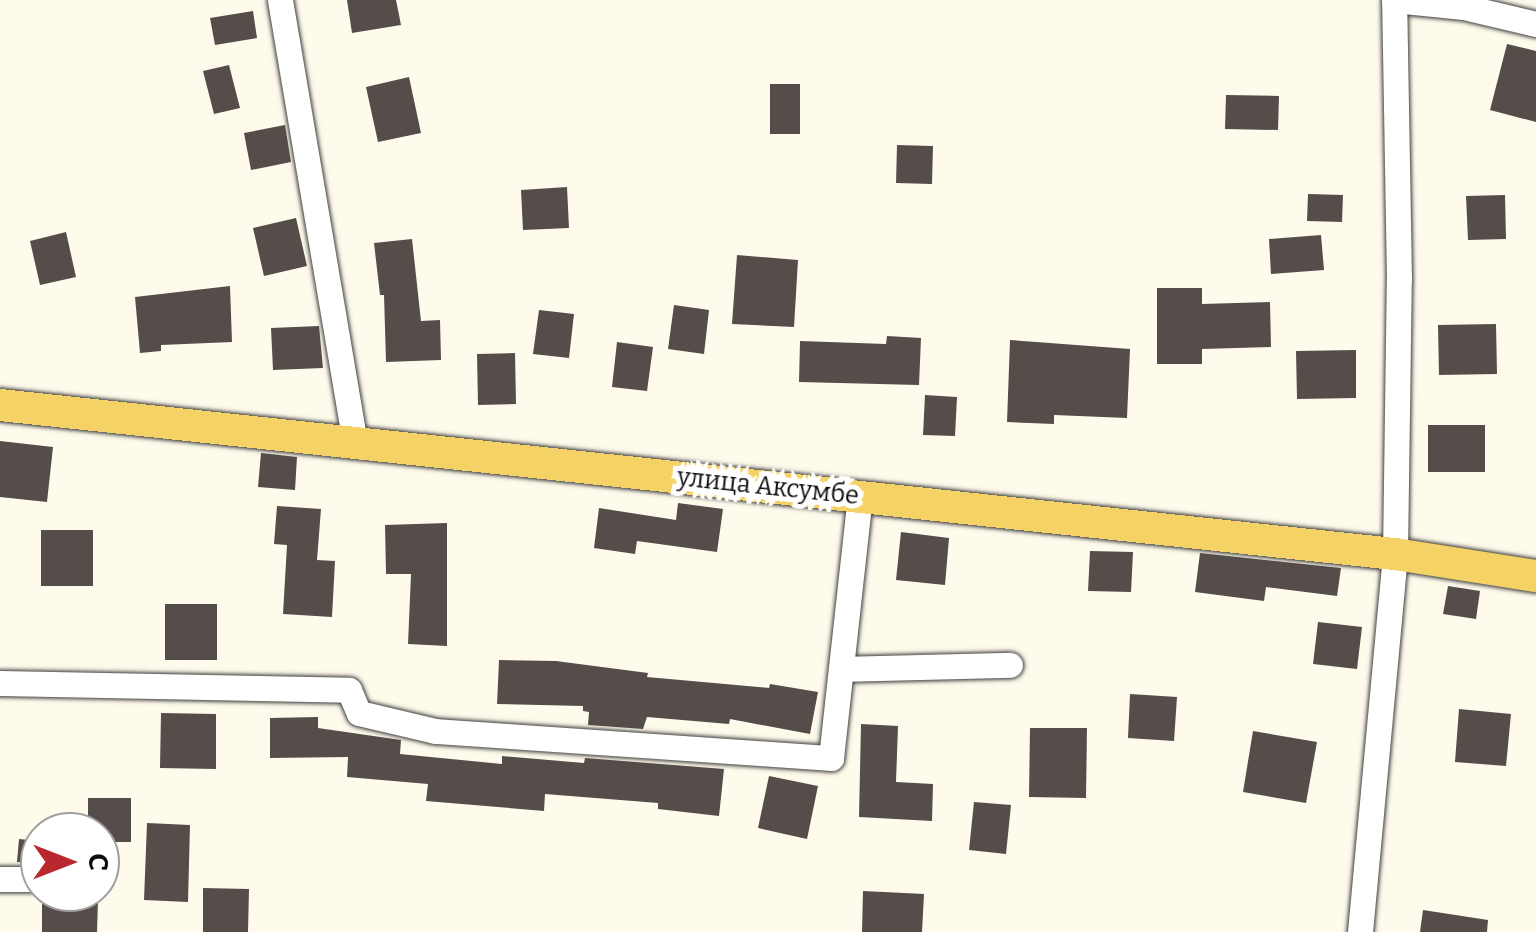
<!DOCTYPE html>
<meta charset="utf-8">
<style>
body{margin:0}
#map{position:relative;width:1536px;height:932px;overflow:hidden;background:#fffbec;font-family:Bitter,serif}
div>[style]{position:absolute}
.building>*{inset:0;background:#554d49}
.roads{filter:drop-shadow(0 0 2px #3f3f3f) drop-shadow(0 0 2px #3f3f3f)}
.minor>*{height:25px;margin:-12.5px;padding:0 12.5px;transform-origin:12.5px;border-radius:12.5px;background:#fff}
.major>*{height:32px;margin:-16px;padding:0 16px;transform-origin:16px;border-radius:16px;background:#f5d265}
span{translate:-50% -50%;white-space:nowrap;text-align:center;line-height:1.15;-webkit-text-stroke:10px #fff;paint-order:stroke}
.street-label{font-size:25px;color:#0c0c0c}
.north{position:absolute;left:20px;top:812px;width:100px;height:100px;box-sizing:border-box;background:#fff;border:2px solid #9e9e9e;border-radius:50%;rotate:90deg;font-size:28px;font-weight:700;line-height:40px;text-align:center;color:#0c0c0c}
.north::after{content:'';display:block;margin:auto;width:35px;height:45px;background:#b9282f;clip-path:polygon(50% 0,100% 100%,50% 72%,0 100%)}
</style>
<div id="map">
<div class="building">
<div style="clip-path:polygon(347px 0,396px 0,401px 25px,352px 33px)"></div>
<div style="clip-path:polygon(253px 11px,257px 38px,215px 45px,210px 18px)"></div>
<div style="clip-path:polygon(1507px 44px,1536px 51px,1536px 122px,1490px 110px)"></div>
<div style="clip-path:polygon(229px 65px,240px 108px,214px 114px,203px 71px)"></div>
<div style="clip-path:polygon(409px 77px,421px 133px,378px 142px,366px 87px)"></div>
<div style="clip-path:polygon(770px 84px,800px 84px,800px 134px,770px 134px)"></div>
<div style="clip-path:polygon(1226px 95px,1279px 96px,1278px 130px,1225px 129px)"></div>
<div style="clip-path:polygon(285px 125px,291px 162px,251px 170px,244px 133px)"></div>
<div style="clip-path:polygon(897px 145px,933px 146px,932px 184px,896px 183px)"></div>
<div style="clip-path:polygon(567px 187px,569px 228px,523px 230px,521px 190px)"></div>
<div style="clip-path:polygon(1308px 194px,1343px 195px,1342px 222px,1307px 221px)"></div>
<div style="clip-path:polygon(1505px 195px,1506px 239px,1468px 240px,1466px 196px)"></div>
<div style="clip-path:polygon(296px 218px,307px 266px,264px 276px,253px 228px)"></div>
<div style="clip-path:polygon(66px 232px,76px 277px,40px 285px,30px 241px)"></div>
<div style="clip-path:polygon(1321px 235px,1324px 270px,1271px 274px,1269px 239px)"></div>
<div style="clip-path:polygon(412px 239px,421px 321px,440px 320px,441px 360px,386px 362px,384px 295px,380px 295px,374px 243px)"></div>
<div style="clip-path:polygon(737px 255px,798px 260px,794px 327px,732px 324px)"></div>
<div style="clip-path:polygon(230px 286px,232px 342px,161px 345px,161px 351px,140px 353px,135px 297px)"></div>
<div style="clip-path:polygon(1157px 288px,1202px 288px,1202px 304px,1270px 302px,1271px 347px,1202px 349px,1202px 364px,1157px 364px)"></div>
<div style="clip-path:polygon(674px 305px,709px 310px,704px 354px,668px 349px)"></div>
<div style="clip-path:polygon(539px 310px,574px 314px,569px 358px,533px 354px)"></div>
<div style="clip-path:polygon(1496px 324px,1497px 374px,1439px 375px,1438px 325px)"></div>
<div style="clip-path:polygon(319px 326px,323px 368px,273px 370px,271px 328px)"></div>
<div style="clip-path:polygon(887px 336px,921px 338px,919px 385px,799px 382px,800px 341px,886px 344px)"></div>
<div style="clip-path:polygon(1010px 340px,1130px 349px,1127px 418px,1054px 415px,1054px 424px,1007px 422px)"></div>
<div style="clip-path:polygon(617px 342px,653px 347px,647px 391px,612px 387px)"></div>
<div style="clip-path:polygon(1356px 350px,1356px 398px,1297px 399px,1296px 351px)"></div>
<div style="clip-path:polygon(515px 353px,516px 404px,478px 405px,477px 354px)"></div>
<div style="clip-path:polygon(925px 395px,957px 397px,955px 436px,923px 435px)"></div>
<div style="clip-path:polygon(1428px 425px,1485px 425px,1485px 472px,1428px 472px)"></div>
<div style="clip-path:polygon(0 441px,53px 447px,47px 502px,0 497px)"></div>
<div style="clip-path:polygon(261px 453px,297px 457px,295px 490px,258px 487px)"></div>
<div style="clip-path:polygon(678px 503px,723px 509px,717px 552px,637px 541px,635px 554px,594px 548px,599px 508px,676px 520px)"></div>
<div style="clip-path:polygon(277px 506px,321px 509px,317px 560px,335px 561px,332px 617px,283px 614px,287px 545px,274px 544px)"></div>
<div style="clip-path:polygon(447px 523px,447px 646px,408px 644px,411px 574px,386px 574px,385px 525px)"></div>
<div style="clip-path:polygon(41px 530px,93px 530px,93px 586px,41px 586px)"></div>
<div style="clip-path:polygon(901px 532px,949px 538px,945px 585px,896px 580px)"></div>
<div style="clip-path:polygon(1090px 551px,1133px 552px,1131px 592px,1088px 591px)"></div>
<div style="clip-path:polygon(1200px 553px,1341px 568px,1337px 596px,1266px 587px,1264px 601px,1195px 592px)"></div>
<div style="clip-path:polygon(1448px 586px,1480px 591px,1476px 619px,1443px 614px)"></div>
<div style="clip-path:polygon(165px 604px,217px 604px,217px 660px,165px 660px)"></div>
<div style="clip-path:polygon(1318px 622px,1362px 627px,1357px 669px,1313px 664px)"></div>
<div style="clip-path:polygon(499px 660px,556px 661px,648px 673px,647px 677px,769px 688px,770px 684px,818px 692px,810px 734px,730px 719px,729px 724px,647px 717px,643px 729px,588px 725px,589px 712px,583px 711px,583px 706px,497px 704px)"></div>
<div style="clip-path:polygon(1130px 694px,1177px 697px,1174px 741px,1128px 738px)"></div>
<div style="clip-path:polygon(1459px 709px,1511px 714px,1506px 766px,1455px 762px)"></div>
<div style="clip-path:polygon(161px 713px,216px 714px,216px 769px,160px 768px)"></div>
<div style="clip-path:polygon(318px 717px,318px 728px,401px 740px,400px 754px,502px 764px,502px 756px,584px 763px,585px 758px,724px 769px,719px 816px,658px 809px,658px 803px,545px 794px,544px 811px,426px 801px,428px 784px,347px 777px,348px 757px,270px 758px,270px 718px)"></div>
<div style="clip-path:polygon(861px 724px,898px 726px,896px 782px,933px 784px,932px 821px,859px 817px)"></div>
<div style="clip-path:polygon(1030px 728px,1087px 728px,1086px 798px,1029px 797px)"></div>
<div style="clip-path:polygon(1253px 731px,1317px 742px,1306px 803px,1243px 792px)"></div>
<div style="clip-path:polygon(769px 776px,818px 786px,807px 839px,758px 828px)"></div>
<div style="clip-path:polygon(88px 798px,131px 798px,131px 842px,100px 842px,100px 832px,88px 832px)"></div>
<div style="clip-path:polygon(974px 802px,1011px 805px,1006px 854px,969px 850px)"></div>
<div style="clip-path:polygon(147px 823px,190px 825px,188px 902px,144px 900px)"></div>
<div style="clip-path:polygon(19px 839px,40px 841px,40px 863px,17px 862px)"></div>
<div style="clip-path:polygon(203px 888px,249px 889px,248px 932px,203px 932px)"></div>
<div style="clip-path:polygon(863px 891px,924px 894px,922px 932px,862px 932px)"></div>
<div style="clip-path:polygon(42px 899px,98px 900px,97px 932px,42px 932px)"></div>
<div style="clip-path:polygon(1423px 910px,1488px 920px,1487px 932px,1420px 932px)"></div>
</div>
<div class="roads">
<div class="minor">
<div style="left:280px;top:0;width:449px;rotate:80.4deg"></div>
<div style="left:1394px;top:0;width:70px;rotate:5.7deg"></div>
<div style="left:1464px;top:7px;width:74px;rotate:13.3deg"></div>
<div style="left:841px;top:669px;width:169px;rotate:-1.4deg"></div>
<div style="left:0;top:683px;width:349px;rotate:1.1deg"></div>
<div style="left:349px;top:690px;width:25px;rotate:67deg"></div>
<div style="left:359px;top:713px;width:78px;rotate:13.3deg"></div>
<div style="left:435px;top:731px;width:397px;rotate:3.9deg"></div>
<div style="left:831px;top:758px;width:263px;rotate:-83.7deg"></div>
<div style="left:0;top:879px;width:40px"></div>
<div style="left:1360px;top:932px;width:380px;rotate:-84.7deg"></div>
<div style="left:1395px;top:554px;width:275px;rotate:-89.2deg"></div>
<div style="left:1399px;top:279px;width:279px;rotate:-91deg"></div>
</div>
<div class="major">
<div style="left:0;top:405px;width:1403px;rotate:6.1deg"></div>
<div style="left:1395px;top:554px;width:143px;rotate:8.9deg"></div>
</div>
</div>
<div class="street-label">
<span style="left:768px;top:487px;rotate:6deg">улица Аксумбе</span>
</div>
<div class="north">С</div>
</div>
